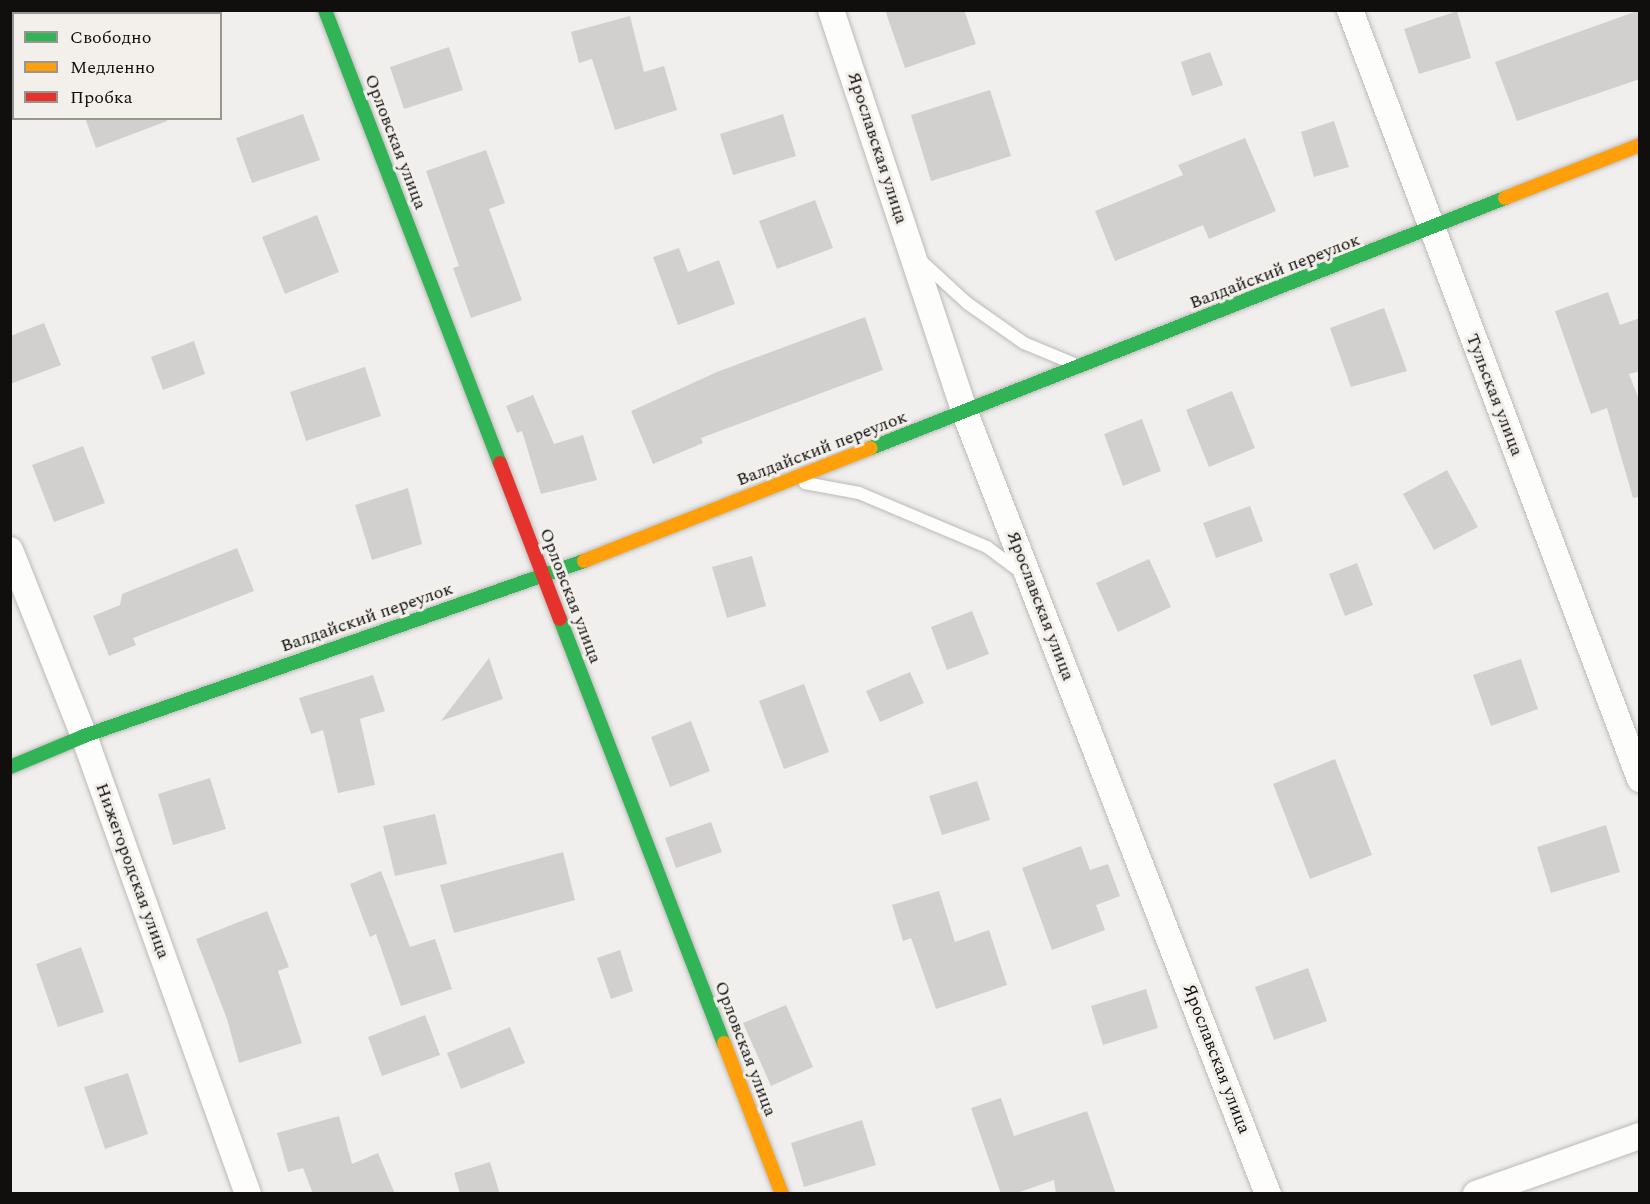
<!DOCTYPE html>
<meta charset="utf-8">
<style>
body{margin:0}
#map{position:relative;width:1650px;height:1204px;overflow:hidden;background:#f1efed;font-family:Spectral,serif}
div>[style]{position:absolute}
.building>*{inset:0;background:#d2d0ce}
.roads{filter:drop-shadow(0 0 2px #bbbab8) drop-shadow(0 0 2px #bbbab8)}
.lane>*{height:12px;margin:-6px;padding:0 6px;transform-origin:6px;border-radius:6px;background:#fdfdfc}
.street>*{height:26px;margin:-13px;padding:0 13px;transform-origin:13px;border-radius:13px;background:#fdfdfc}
.fast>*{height:14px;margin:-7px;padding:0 7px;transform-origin:7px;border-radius:7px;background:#30b455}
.slow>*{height:14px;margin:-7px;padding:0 7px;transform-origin:7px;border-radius:7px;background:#ff9f0a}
.jam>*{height:14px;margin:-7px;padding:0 7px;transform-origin:7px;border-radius:7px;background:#e5322d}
span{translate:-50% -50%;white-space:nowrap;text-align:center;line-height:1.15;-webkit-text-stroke:6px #f3f0eb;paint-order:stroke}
.street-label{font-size:18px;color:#100f0e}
.frame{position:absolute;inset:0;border:12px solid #100f0e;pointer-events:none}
.legend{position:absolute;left:12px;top:12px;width:210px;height:108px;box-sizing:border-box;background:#f3f0eb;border:2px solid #989693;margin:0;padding:8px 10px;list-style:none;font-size:18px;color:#100f0e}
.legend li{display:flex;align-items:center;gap:12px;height:30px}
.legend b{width:30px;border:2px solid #989693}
</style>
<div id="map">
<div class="building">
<div style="clip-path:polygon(885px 10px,964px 10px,976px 44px,905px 68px)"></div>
<div style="clip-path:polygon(1640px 10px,1640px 79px,1517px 121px,1495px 62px)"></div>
<div style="clip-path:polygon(1457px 11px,1471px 58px,1419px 74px,1404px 29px)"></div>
<div style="clip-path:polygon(630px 16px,644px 72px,664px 66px,677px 110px,615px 130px,592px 59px,579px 63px,571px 32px)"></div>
<div style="clip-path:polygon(449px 47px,463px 90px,404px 109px,390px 67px)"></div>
<div style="clip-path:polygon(1210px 52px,1223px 85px,1192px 96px,1181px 62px)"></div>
<div style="clip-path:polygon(990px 90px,1011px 156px,931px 181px,911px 115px)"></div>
<div style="clip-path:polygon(303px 114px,320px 160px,252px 183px,236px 138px)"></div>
<div style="clip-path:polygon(783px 114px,796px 156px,733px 175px,720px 134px)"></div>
<div style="clip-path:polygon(85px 118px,166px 118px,167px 121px,96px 148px)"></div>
<div style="clip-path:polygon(1334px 121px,1349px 167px,1314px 177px,1301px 132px)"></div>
<div style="clip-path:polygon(1245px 138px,1276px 211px,1209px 239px,1203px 225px,1115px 261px,1095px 211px,1183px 175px,1178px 165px)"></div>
<div style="clip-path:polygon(486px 150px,505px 203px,489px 209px,522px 300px,471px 318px,453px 268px,459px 266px,426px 171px)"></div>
<div style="clip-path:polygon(815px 200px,833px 248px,777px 269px,759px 221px)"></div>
<div style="clip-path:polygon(317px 215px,339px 272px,285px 294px,262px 237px)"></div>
<div style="clip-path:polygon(679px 248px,688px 272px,719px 260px,735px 304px,678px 325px,653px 257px)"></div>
<div style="clip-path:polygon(1608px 292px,1620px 325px,1640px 318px,1640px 371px,1629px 374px,1640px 402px,1640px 497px,1633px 498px,1607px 408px,1591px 414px,1555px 311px)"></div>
<div style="clip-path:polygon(1384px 308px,1407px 371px,1351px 387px,1330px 328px)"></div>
<div style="clip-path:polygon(865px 317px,883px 370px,701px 438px,703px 443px,653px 464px,631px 411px,717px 372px)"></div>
<div style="clip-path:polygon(44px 323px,61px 365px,10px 384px,10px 336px)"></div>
<div style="clip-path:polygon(194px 341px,205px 374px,163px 390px,151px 357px)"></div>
<div style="clip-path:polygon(365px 367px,381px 416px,306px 441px,290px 392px)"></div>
<div style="clip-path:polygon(1232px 391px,1255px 448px,1209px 467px,1186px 410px)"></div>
<div style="clip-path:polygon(533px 395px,554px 444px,583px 435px,597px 480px,541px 494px,522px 431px,517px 433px,506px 406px)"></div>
<div style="clip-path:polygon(1142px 419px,1161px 471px,1123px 486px,1104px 434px)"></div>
<div style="clip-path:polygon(83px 446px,105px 503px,54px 522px,32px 465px)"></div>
<div style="clip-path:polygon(1447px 470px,1478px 527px,1434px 550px,1403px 494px)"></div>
<div style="clip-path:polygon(408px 488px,422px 544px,372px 560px,355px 505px)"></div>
<div style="clip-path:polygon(1250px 506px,1263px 541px,1216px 558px,1203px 523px)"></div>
<div style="clip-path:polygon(237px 548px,254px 591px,133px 638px,136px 645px,109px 656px,93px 616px,120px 605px,122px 594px)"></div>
<div style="clip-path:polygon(752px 556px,766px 606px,727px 618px,712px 567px)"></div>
<div style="clip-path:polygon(1149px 559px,1171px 607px,1118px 632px,1096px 583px)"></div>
<div style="clip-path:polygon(1357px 563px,1373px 605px,1345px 616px,1329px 574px)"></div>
<div style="clip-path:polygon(972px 611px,989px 654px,947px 670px,931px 627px)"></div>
<div style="clip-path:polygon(489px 658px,503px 699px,441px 721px)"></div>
<div style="clip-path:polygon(1521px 659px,1538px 709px,1491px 726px,1473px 675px)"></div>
<div style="clip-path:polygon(910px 672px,924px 703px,880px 722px,866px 691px)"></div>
<div style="clip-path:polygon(373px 675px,385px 711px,360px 719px,375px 785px,338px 793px,323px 730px,311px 734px,299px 698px)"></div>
<div style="clip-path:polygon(804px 684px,829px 752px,784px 769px,759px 701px)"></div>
<div style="clip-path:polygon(691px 721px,710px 771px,670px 787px,651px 737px)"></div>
<div style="clip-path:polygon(1335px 759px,1372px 855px,1310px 879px,1273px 784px)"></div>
<div style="clip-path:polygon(210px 778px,226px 829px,173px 845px,158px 794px)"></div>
<div style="clip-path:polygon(977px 781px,990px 820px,942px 835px,929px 796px)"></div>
<div style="clip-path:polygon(435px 814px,447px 864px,395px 876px,383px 826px)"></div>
<div style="clip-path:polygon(711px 822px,722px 852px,676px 868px,665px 838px)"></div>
<div style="clip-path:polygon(1606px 825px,1620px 872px,1551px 893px,1537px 847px)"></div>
<div style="clip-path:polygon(1081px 846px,1090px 870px,1108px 864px,1120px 896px,1096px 905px,1105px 930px,1052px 950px,1022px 868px)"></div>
<div style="clip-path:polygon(563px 852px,575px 900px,454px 933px,440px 885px)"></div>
<div style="clip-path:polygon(381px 871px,410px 947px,435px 939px,452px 989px,401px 1006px,376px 934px,370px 937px,350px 884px)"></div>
<div style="clip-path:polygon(939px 891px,955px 942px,989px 930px,1007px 985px,936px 1009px,911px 938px,903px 941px,892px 905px)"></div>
<div style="clip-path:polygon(267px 911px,289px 967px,278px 971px,302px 1043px,239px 1063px,227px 1019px,196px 939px)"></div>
<div style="clip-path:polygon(81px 947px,104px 1012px,58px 1027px,36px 964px)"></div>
<div style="clip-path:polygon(620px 950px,633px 991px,611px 999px,597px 958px)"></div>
<div style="clip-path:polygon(1308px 968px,1327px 1021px,1274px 1040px,1255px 987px)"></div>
<div style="clip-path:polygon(1146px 989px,1158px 1028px,1103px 1045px,1091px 1006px)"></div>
<div style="clip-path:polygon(786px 1005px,813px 1067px,771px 1086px,743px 1023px)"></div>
<div style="clip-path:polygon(425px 1015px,440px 1055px,382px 1076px,368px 1037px)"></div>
<div style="clip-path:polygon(510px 1027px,525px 1063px,461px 1089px,447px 1053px)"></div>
<div style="clip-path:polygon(128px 1073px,148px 1134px,105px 1149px,84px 1087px)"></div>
<div style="clip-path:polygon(1001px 1098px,1014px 1136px,1087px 1111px,1116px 1194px,1056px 1194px,1054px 1180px,1014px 1194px,1001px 1194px,971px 1108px)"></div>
<div style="clip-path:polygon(339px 1116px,352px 1164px,378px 1153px,395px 1194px,313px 1194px,303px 1168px,288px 1172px,277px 1133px)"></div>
<div style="clip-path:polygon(862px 1120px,876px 1165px,804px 1187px,791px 1143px)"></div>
<div style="clip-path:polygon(490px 1162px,500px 1194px,460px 1194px,454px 1173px)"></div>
</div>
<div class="roads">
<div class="lane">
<div style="left:919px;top:259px;width:65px;rotate:42.5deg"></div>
<div style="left:967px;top:303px;width:70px;rotate:35.1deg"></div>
<div style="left:1024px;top:343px;width:52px;rotate:22.6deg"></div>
<div style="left:805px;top:483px;width:55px;rotate:10.5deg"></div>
<div style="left:859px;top:493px;width:139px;rotate:22.9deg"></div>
<div style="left:987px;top:547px;width:44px;rotate:36.6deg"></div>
</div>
<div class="street">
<div style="left:831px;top:10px;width:425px;rotate:71.6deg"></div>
<div style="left:965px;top:413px;width:838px;rotate:68.8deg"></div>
<div style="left:1350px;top:10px;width:822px;rotate:69.34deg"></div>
<div style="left:10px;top:550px;width:200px;rotate:68.3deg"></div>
<div style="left:84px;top:736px;width:486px;rotate:70.3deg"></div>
<div style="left:1476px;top:1194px;width:174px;rotate:-19.5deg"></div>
</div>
<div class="fast">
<div style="left:325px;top:10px;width:486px;rotate:68.9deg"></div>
<div style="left:871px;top:448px;width:682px;rotate:-21.52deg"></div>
<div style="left:560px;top:619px;width:455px;rotate:68.9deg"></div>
<div style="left:10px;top:767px;width:80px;rotate:-22.7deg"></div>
<div style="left:84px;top:736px;width:530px;rotate:-19.29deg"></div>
</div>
<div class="slow">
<div style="left:1505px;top:198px;width:145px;rotate:-21.4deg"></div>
<div style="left:584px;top:561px;width:308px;rotate:-21.5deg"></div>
<div style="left:724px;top:1043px;width:162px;rotate:69deg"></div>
</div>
<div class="jam">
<div style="left:500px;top:463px;width:167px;rotate:69deg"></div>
</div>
</div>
<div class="street-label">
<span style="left:395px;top:142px;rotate:69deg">Орловская улица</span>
<span style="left:877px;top:148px;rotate:72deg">Ярославская улица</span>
<span style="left:1275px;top:272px;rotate:-21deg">Валдайский переулок</span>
<span style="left:1494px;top:395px;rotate:69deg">Тульская улица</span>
<span style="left:822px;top:449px;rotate:-21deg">Валдайский переулок</span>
<span style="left:570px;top:596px;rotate:69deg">Орловская улица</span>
<span style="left:1040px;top:606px;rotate:69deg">Ярославская улица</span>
<span style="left:367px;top:618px;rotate:-19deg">Валдайский переулок</span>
<span style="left:132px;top:871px;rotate:70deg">Нижегородская улица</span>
<span style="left:745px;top:1049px;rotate:69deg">Орловская улица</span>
<span style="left:1216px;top:1059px;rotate:69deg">Ярославская улица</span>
</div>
<div class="frame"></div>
<ul class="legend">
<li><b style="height:8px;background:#30b455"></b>Свободно</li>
<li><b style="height:8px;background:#ff9f0a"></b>Медленно</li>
<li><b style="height:8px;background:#e5322d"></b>Пробка</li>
</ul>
</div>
